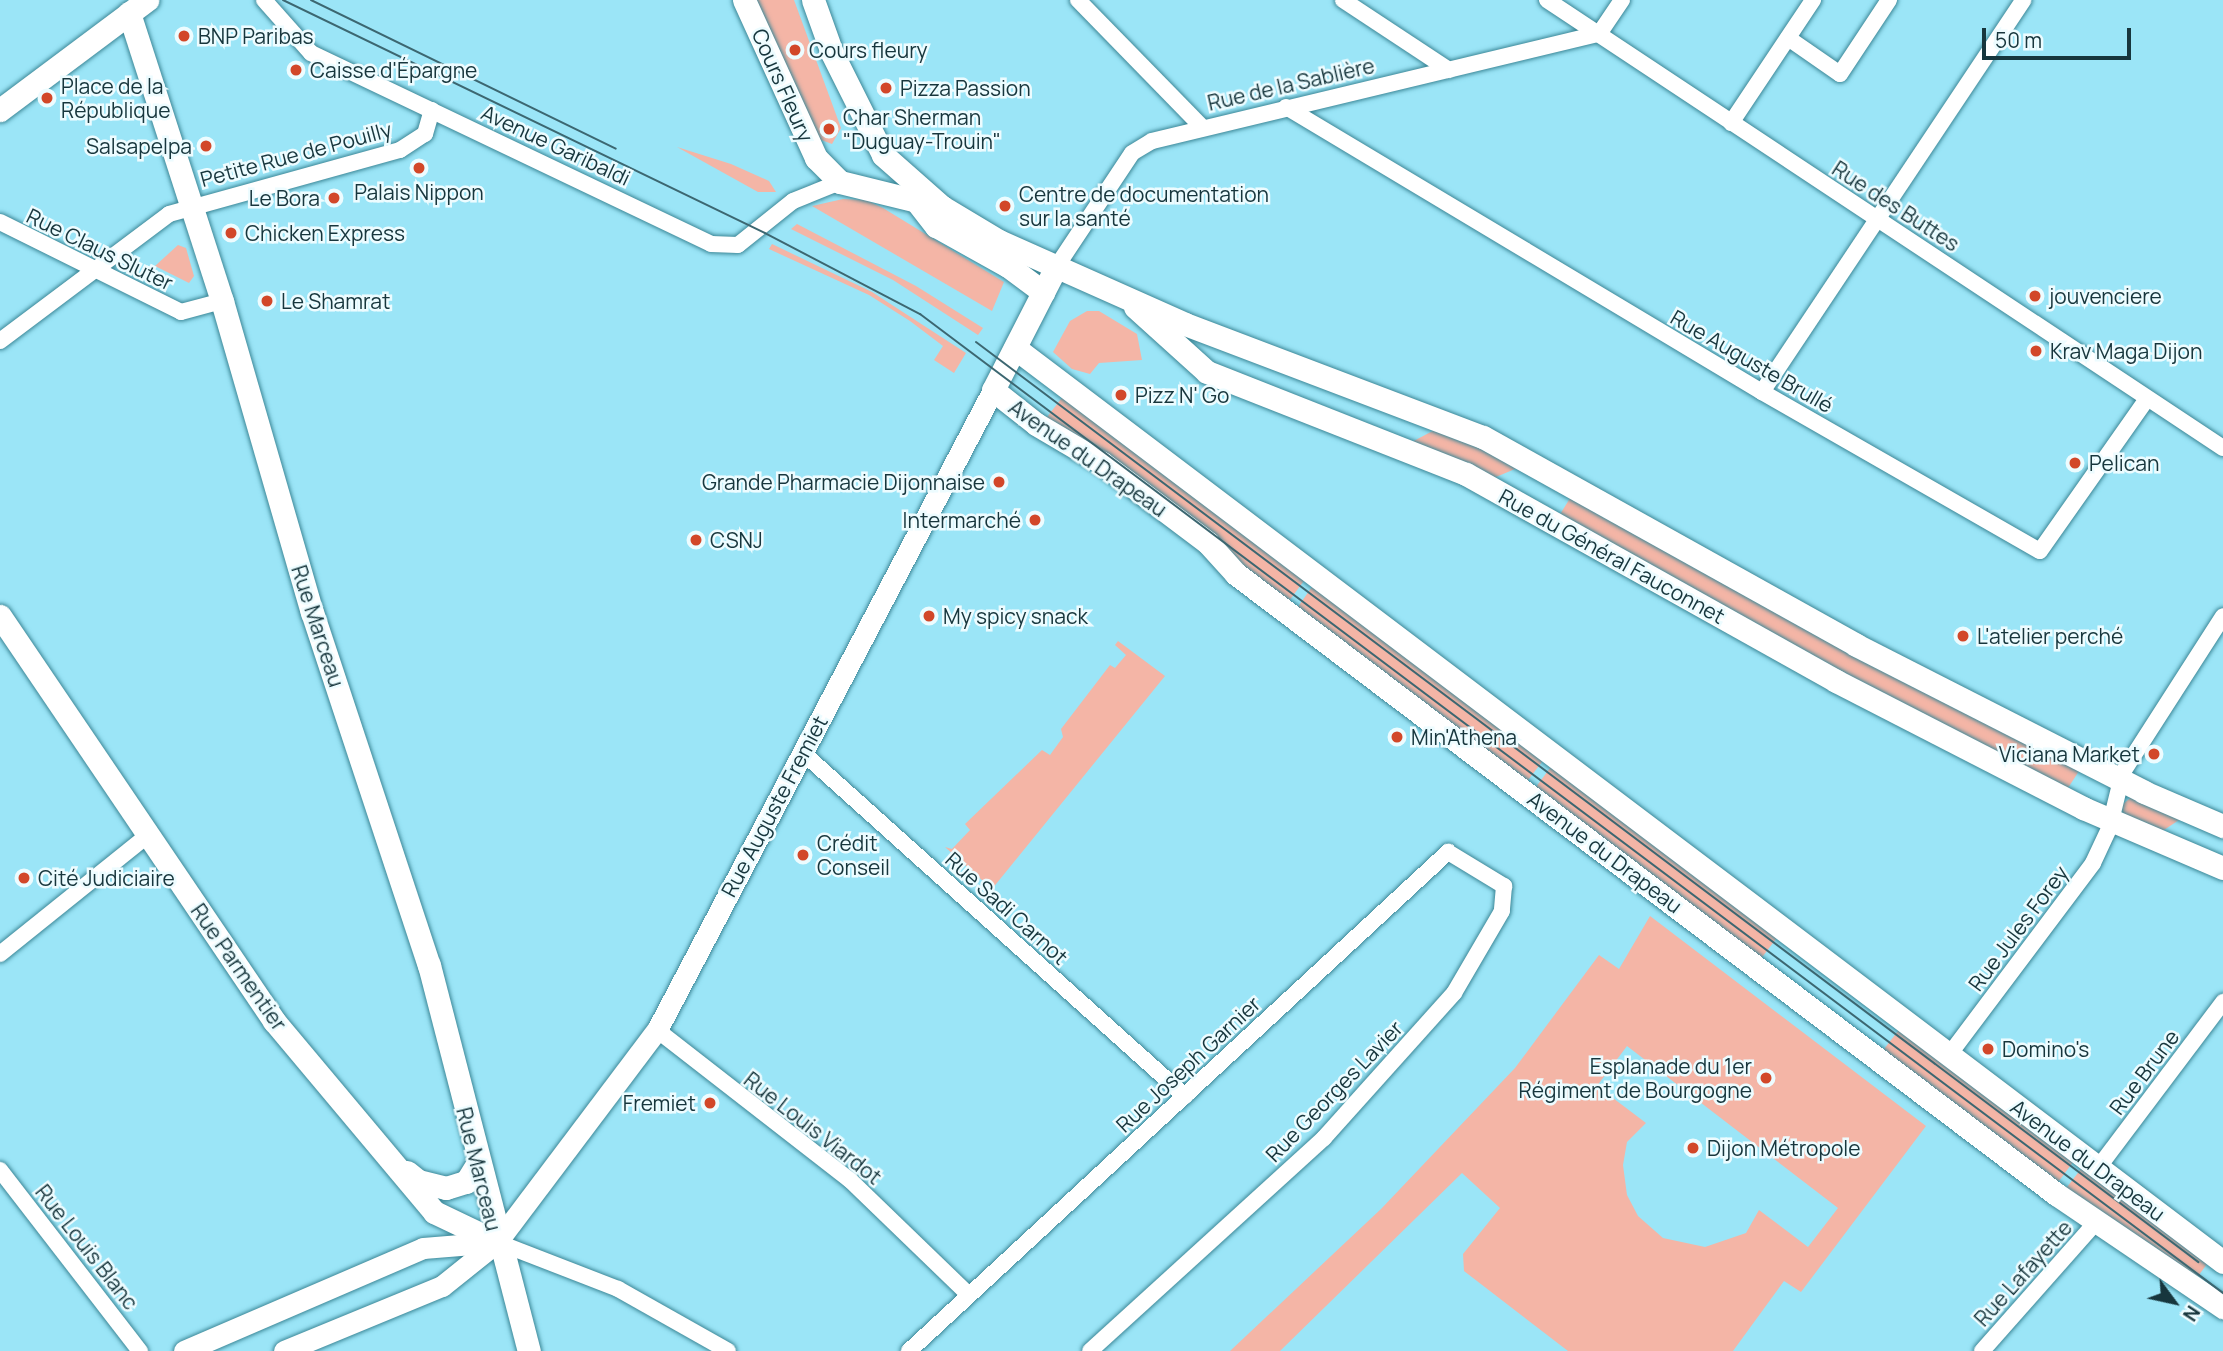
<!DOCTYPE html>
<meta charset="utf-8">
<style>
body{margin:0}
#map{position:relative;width:2223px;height:1351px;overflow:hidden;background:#9be5f7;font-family:Manrope,sans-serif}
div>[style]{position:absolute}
.green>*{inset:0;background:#f4b5a6}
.roads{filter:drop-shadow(0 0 2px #3c8797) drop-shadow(0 0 2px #3c8797)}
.minor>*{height:16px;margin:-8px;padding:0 8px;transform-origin:8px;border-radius:8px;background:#fff}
.tertiary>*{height:21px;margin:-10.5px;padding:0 10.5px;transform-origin:10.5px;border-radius:10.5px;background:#fff}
.secondary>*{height:23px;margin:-11.5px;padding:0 11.5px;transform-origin:11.5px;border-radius:11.5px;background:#fff}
.tram>*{height:2px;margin:-1px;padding:0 1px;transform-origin:1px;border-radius:1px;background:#3c6771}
.dots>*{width:19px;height:19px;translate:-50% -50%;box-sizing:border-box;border:4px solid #edfcff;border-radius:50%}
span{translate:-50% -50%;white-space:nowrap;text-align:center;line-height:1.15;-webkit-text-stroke:5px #edfcff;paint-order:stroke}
.poi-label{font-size:21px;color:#17363d}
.left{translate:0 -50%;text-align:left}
.right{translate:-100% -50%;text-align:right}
.street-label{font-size:21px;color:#17363d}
.north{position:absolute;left:2139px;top:1267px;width:70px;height:70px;-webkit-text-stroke:5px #edfcff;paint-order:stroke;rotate:123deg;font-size:19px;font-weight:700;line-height:28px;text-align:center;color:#17363d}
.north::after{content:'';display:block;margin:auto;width:24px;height:32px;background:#17363d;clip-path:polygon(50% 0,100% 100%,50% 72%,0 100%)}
.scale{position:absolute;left:1982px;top:28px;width:149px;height:32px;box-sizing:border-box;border:4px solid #17363d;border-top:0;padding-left:9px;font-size:21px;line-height:24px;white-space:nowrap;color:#17363d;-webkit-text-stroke:5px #edfcff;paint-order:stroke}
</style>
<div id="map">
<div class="green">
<div style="clip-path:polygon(752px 0,794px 0,841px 128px,832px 144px,813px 137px)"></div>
<div style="clip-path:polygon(677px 147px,731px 164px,769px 181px,776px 192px,758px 192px)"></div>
<div style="clip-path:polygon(843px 199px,866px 200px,883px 208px,1004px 282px,992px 311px,812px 206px)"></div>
<div style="clip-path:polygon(797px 224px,916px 286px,983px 328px,978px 335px,893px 280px,791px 229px)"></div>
<div style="clip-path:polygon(772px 244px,872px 292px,966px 353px,954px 373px,934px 360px,943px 346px,910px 321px,869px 295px,769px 249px)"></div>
<div style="clip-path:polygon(178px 245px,186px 248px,194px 276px,189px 283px,155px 266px)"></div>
<div style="clip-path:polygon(1087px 311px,1099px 311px,1137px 334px,1142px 360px,1099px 363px,1090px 374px,1072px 369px,1053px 352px,1070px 321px)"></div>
<div style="clip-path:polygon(1064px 395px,1306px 578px,1286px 605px,1044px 421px)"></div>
<div style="clip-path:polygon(1442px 426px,1522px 466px,1489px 480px,1408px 444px)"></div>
<div style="clip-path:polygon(1572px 495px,2081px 768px,2066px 791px,1953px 735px,1559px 516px)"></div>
<div style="clip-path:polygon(1314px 584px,1545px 758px,1525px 784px,1295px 611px)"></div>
<div style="clip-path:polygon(1118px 641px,1165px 676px,992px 889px,945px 847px,952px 849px,970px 830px,965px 824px,1042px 750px,1050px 755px,1063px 737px,1061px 729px,1110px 665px,1115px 668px,1126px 655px,1115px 645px)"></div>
<div style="clip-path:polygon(1553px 764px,1779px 935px,1760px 960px,1533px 791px)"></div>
<div style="clip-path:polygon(2134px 795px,2185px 816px,2158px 834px,2122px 814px,2123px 804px)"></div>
<div style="clip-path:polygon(evenodd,1650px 916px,1926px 1126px,1801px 1292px,1784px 1281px,1733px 1351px,1568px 1351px,1464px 1271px,1463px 1254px,1500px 1208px,1462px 1173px,1280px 1351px,1230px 1351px,1381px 1209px,1515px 1068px,1599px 955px,1619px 969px,1650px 916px,1627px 1046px,1838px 1208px,1808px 1247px,1759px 1210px,1746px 1233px,1705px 1247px,1663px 1238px,1638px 1216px,1627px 1195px,1623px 1165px,1627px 1142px,1646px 1123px,1597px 1086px,1627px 1046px)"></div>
<div style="clip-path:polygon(1901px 1027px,2076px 1158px,2056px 1185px,1881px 1053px)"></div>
<div style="clip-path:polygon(2084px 1165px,2207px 1264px,2196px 1279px,2064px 1191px)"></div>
</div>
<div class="roads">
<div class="minor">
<div style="left:264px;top:0;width:71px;rotate:48.4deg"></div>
<div style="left:311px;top:53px;width:443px;rotate:25.5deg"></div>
<div style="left:711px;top:244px;width:27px;rotate:2deg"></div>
<div style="left:738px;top:245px;width:70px;rotate:-38.7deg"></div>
<div style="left:793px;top:201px;width:51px;rotate:-22deg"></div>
<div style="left:1078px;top:0;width:176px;rotate:45.7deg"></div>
<div style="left:1343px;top:0;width:127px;rotate:33.4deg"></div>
<div style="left:1547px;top:0;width:811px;rotate:33.53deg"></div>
<div style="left:1599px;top:34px;width:41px;rotate:-55.9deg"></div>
<div style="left:1788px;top:38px;width:63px;rotate:34.7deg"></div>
<div style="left:1840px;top:74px;width:89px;rotate:-56.5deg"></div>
<div style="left:1286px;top:107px;width:555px;rotate:30.91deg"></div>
<div style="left:1762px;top:392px;width:320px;rotate:29.8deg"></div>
<div style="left:2040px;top:551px;width:186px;rotate:-54.9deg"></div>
<div style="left:1731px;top:123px;width:148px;rotate:-56.3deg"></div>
<div style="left:0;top:222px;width:202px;rotate:26.4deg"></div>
<div style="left:181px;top:312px;width:42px;rotate:-15deg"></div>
<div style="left:1055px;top:269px;width:139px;rotate:-56.4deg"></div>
<div style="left:1132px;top:153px;width:23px;rotate:-31deg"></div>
<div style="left:1152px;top:141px;width:460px;rotate:-13.5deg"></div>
<div style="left:0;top:341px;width:211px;rotate:-36.9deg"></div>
<div style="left:169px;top:214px;width:240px;rotate:-15.5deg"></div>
<div style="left:400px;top:150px;width:30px;rotate:-33deg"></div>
<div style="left:425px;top:134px;width:25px;rotate:-74deg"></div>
<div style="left:1762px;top:392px;width:471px;rotate:-56.3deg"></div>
<div style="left:802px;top:752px;width:515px;rotate:41.93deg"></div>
<div style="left:0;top:954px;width:190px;rotate:-38.8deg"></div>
<div style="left:657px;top:1030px;width:244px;rotate:37.9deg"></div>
<div style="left:850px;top:1180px;width:165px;rotate:44deg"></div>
<div style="left:1949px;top:1055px;width:240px;rotate:-53.1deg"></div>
<div style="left:2093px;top:863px;width:38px;rotate:-65deg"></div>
<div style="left:2109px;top:829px;width:59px;rotate:-76.2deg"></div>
<div style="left:2123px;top:772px;width:185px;rotate:-57.3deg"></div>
<div style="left:2098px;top:1168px;width:208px;rotate:-53deg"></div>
<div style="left:0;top:1170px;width:229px;rotate:52.3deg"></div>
<div style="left:497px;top:1242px;width:130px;rotate:21.2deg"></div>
<div style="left:618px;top:1289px;width:126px;rotate:29.4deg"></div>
<div style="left:909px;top:1351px;width:735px;rotate:-42.79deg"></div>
<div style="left:1448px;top:852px;width:66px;rotate:31.3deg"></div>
<div style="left:1504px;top:886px;width:25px;rotate:95deg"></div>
<div style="left:1502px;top:911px;width:95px;rotate:120.3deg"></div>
<div style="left:1454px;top:993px;width:195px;rotate:131.9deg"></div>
<div style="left:1324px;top:1138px;width:316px;rotate:137.7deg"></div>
<div style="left:1982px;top:1351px;width:172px;rotate:-48.5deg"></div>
</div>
<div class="tertiary">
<div style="left:184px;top:1351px;width:260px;rotate:-23.3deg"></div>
<div style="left:423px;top:1248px;width:74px;rotate:-4.6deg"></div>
<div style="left:284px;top:1351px;width:171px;rotate:-22.4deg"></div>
<div style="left:442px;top:1286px;width:70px;rotate:-38.7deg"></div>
<div style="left:497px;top:1242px;width:266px;rotate:-53deg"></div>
<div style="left:657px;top:1030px;width:723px;rotate:-62.3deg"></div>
</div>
<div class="secondary">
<div style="left:744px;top:0;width:174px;rotate:65.5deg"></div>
<div style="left:816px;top:158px;width:34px;rotate:45deg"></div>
<div style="left:840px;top:182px;width:105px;rotate:13.8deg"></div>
<div style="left:813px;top:0;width:56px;rotate:70.3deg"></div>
<div style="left:832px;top:53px;width:114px;rotate:63.4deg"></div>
<div style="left:883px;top:155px;width:79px;rotate:41.4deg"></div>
<div style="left:942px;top:207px;width:66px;rotate:30.8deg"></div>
<div style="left:999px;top:241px;width:204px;rotate:24deg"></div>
<div style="left:1185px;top:324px;width:319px;rotate:20.8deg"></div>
<div style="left:1483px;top:437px;width:427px;rotate:29.1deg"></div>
<div style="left:1856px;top:645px;width:323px;rotate:27deg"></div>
<div style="left:2144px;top:792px;width:86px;rotate:23.3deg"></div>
<div style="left:129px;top:13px;width:303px;rotate:72.1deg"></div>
<div style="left:222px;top:301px;width:324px;rotate:73.9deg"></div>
<div style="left:312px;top:612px;width:372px;rotate:71.7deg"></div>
<div style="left:429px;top:965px;width:399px;rotate:75.5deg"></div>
<div style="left:0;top:110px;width:184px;rotate:-36.8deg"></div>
<div style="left:917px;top:202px;width:31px;rotate:52deg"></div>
<div style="left:936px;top:226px;width:82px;rotate:29.1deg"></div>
<div style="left:1008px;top:266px;width:44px;rotate:36.6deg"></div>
<div style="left:1055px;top:269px;width:136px;rotate:117.1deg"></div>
<div style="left:993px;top:390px;width:55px;rotate:38.3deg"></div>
<div style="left:1036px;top:424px;width:77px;rotate:30.6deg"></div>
<div style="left:1102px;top:463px;width:133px;rotate:37deg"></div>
<div style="left:1208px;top:543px;width:42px;rotate:47.9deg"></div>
<div style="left:1236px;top:574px;width:1028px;rotate:37.09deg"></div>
<div style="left:2056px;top:1194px;width:202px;rotate:34.1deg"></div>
<div style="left:1135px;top:307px;width:97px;rotate:42.1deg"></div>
<div style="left:1207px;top:372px;width:278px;rotate:21.5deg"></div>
<div style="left:1466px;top:474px;width:424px;rotate:29.2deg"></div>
<div style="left:1836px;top:681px;width:278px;rotate:27.2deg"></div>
<div style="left:2083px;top:808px;width:152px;rotate:23.2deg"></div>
<div style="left:1015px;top:348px;width:1515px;rotate:37.11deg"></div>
<div style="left:0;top:616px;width:489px;rotate:55.9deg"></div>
<div style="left:274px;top:1021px;width:249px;rotate:50deg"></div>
<div style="left:434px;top:1212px;width:70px;rotate:25.5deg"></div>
<div style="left:407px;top:1172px;width:14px;rotate:39deg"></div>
<div style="left:418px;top:1181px;width:29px;rotate:14deg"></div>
<div style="left:446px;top:1188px;width:21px;rotate:-17deg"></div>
<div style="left:466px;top:1182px;width:22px;rotate:-58deg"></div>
</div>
</div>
<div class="tram">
<div style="left:283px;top:0;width:535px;rotate:25.8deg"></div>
<div style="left:765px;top:233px;width:175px;rotate:27.6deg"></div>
<div style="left:920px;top:314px;width:1630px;rotate:36.92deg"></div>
<div style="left:311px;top:0;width:339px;rotate:26deg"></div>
<div style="left:976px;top:342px;width:1530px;rotate:36.97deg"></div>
</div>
<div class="dots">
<div style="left:184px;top:36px;background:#d24729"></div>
<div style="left:795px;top:50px;background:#d24729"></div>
<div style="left:296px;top:70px;background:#d24729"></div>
<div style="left:886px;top:88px;background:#d24729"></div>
<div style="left:47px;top:98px;background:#d24729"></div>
<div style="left:829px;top:129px;background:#d24729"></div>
<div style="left:206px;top:146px;background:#d24729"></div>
<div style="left:419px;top:168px;background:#d24729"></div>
<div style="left:334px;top:198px;background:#d24729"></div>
<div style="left:1005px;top:206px;background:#d24729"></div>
<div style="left:231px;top:233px;background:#d24729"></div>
<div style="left:2035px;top:296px;background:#d24729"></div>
<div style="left:267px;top:301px;background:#d24729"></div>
<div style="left:2036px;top:351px;background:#d24729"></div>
<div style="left:1121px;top:395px;background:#d24729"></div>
<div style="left:2075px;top:463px;background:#d24729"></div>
<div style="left:999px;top:482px;background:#d24729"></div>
<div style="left:1035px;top:520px;background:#d24729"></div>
<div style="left:696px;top:540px;background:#d24729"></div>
<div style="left:929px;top:616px;background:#d24729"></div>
<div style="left:1963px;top:636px;background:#d24729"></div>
<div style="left:1397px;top:737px;background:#d24729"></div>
<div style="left:2154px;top:754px;background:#d24729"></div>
<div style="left:803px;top:855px;background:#d24729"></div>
<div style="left:24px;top:878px;background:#d24729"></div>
<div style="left:1988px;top:1049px;background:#d24729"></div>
<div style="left:1766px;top:1078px;background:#d24729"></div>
<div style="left:710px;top:1103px;background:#d24729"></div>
<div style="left:1693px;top:1148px;background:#d24729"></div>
</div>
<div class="poi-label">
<span class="left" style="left:198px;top:36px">BNP Paribas</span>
<span class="left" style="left:809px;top:50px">Cours fleury</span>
<span class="left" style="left:310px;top:70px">Caisse d'Épargne</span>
<span class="left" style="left:61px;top:98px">Place de la<br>République</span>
<span class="left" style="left:900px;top:88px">Pizza Passion</span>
<span class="left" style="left:843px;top:129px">Char Sherman<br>"Duguay-Trouin"</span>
<span class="right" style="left:192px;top:146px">Salsapelpa</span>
<span style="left:419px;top:192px">Palais Nippon</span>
<span class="left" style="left:1019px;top:206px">Centre de documentation<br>sur la santé</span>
<span class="right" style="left:320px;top:198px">Le Bora</span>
<span class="left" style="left:245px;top:233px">Chicken Express</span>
<span class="left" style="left:2049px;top:296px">jouvenciere</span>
<span class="left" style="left:281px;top:301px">Le Shamrat</span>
<span class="left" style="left:2050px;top:351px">Krav Maga Dijon</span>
<span class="left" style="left:1135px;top:395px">Pizz N' Go</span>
<span class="left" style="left:2089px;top:463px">Pelican</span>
<span class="right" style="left:985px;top:482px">Grande Pharmacie Dijonnaise</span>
<span class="right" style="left:1021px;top:520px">Intermarché</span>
<span class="left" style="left:710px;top:540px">CSNJ</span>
<span class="left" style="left:943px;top:616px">My spicy snack</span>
<span class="left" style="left:1977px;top:636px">L'atelier perché</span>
<span class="left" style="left:1411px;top:737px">Min'Athena</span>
<span class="right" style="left:2140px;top:754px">Viciana Market</span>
<span class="left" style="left:817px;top:855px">Crédit<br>Conseil</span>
<span class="left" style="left:38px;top:878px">Cité Judiciaire</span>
<span class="left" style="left:2002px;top:1049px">Domino's</span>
<span class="right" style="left:1752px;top:1078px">Esplanade du 1er<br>Régiment de Bourgogne</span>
<span class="right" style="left:696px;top:1103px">Fremiet</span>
<span class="left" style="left:1707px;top:1148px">Dijon Métropole</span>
</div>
<div class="street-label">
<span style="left:1291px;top:84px;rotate:-13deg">Rue de la Sablière</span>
<span style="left:783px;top:85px;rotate:66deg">Cours Fleury</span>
<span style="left:556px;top:145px;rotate:25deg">Avenue Garibaldi</span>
<span style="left:296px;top:154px;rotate:-15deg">Petite Rue de Pouilly</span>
<span style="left:1896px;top:206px;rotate:33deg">Rue des Buttes</span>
<span style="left:100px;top:249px;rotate:26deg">Rue Claus Sluter</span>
<span style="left:1752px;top:361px;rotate:30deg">Rue Auguste Brullé</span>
<span style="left:1088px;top:458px;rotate:35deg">Avenue du Drapeau</span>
<span style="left:1612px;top:556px;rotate:29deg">Rue du Général Fauconnet</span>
<span style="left:318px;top:626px;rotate:72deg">Rue Marceau</span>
<span style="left:774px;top:806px;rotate:-62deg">Rue Auguste Fremiet</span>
<span style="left:1605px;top:852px;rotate:37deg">Avenue du Drapeau</span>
<span style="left:1007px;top:908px;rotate:42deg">Rue Sadi Carnot</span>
<span style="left:2018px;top:928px;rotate:-53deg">Rue Jules Forey</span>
<span style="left:239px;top:967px;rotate:55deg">Rue Parmentier</span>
<span style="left:1188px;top:1064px;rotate:-43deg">Rue Joseph Garnier</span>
<span style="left:2144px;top:1072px;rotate:-53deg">Rue Brune</span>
<span style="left:1334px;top:1091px;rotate:-46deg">Rue Georges Lavier</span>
<span style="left:813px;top:1128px;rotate:38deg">Rue Louis Viardot</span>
<span style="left:2088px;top:1160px;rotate:37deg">Avenue du Drapeau</span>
<span style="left:479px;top:1169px;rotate:76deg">Rue Marceau</span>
<span style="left:87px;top:1247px;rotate:52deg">Rue Louis Blanc</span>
<span style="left:2023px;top:1273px;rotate:-48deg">Rue Lafayette</span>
</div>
<div class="north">N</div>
<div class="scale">50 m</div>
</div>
